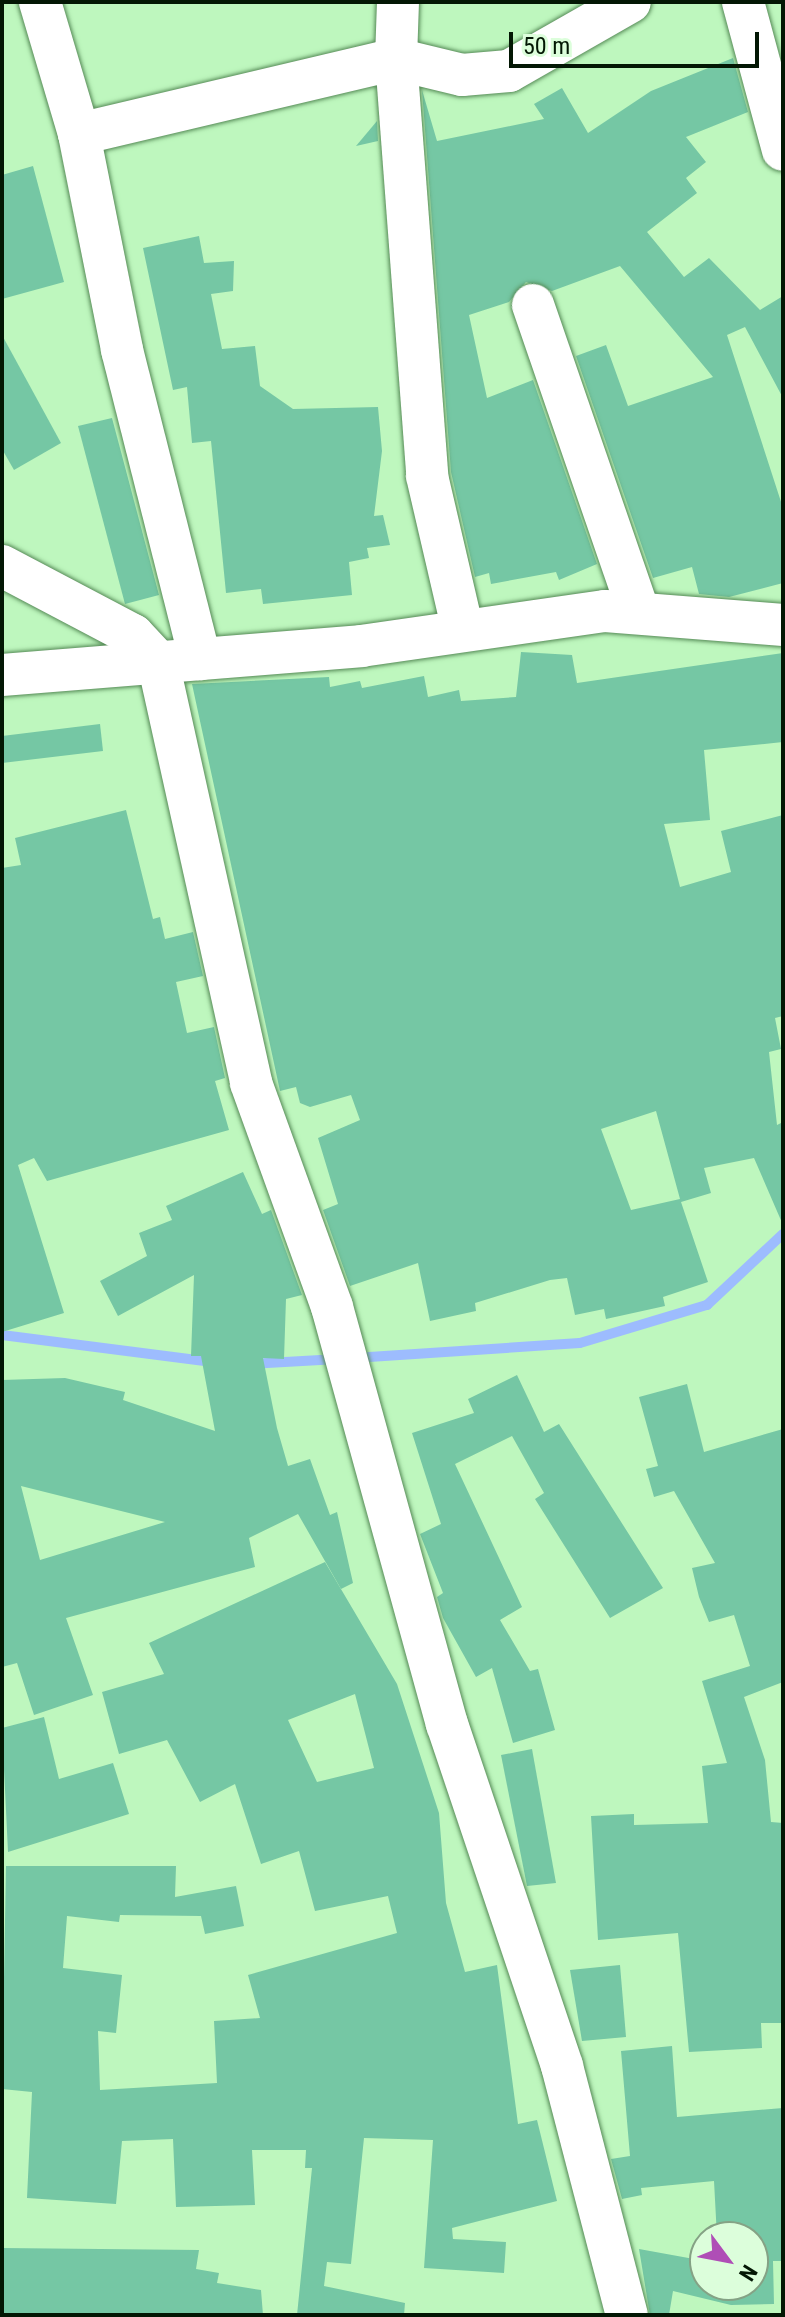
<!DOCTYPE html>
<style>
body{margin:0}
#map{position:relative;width:785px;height:2317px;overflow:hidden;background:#bef7be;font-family:"Roboto Condensed",sans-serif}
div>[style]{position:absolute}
.stream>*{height:10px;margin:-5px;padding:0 5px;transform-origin:5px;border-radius:5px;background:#9dbcfe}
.building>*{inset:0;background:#75c7a4}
.roads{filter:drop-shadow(0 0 2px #558a56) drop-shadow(0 0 2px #558a56)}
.minor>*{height:42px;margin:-21px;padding:0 21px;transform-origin:21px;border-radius:21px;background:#fff}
span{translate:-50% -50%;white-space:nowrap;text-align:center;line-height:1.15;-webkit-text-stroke:6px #dcfedb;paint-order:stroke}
.frame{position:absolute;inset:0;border:4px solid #031704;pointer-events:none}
.north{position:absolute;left:689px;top:2221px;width:80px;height:80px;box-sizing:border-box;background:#dcfedb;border:2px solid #85a285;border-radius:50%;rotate:122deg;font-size:22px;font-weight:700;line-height:32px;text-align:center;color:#031704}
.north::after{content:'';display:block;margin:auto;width:28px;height:36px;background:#af4eb6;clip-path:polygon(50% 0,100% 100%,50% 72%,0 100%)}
.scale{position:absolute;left:509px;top:32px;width:250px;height:36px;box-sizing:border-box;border:4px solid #031704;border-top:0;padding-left:10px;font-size:24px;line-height:28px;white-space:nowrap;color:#031704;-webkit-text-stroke:6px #dcfedb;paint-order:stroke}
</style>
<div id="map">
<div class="stream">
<div style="left:2px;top:1335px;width:214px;rotate:7.3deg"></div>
<div style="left:354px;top:1358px;width:226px;rotate:-3.8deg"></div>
<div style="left:580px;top:1343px;width:133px;rotate:-16.7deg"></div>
<div style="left:707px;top:1305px;width:104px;rotate:-43.1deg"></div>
<div style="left:250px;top:1364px;width:88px;rotate:-3.3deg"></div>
</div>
<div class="building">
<div style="clip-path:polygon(733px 58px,748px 112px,686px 137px,706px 162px,686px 178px,697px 193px,647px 232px,684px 277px,709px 258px,760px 310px,783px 296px,783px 398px,745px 327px,727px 335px,783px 508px,783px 583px,729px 597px,699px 594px,692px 567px,653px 578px,576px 356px,606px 345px,628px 406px,713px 377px,620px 266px,552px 291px,526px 282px,509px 302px,469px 315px,487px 398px,533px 380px,597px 564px,559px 580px,556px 572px,491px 584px,489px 573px,475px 577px,451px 472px,422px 90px,437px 141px,544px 119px,534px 104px,562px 88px,588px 133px,651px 91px)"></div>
<div style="clip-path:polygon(377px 121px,378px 141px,356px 146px)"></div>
<div style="clip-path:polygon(33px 166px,64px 282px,2px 299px,2px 175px)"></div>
<div style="clip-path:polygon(199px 236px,204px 263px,234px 261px,233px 291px,211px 294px,222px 349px,255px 346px,260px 386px,293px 409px,378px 407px,382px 451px,374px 516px,383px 515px,390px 545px,367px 548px,369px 558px,349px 562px,352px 595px,263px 604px,261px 589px,226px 593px,211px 441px,192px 443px,187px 387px,173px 390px,143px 248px)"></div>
<div style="clip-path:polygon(2px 335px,61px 443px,14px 470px,2px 449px)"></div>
<div style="clip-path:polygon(112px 418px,159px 595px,125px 604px,78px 426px)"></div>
<div style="clip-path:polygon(evenodd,521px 652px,572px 655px,577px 683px,783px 653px,783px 742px,704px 750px,710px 820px,664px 824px,680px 887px,731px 872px,721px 831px,783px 815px,783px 1016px,775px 1018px,781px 1049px,769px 1052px,777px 1125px,783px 1122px,783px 1225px,754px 1158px,704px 1168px,711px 1193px,681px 1202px,708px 1282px,663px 1297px,665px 1306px,606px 1319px,604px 1309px,575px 1315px,567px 1278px,550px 1280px,475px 1303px,476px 1311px,430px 1321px,418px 1263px,350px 1286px,323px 1210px,338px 1204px,318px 1138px,360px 1120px,351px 1095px,310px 1107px,300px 1103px,296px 1087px,280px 1091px,192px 684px,329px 677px,330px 687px,360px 681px,362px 688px,424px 676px,428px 697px,459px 690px,461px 701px,516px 697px,521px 652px,656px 1111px,680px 1199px,631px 1210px,601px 1129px,656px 1111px)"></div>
<div style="clip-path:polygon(100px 724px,103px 751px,2px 763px,2px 736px)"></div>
<div style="clip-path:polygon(126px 810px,153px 919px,160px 917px,165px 939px,193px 932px,203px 976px,176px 982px,187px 1033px,214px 1027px,225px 1078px,215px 1081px,229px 1130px,47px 1181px,34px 1158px,18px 1165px,64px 1313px,2px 1332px,2px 868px,21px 865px,15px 838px)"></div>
<div style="clip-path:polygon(evenodd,243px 1172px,262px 1214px,271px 1210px,302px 1295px,286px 1299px,284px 1359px,263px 1358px,277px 1428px,288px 1466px,310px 1459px,330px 1515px,337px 1512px,353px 1583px,341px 1589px,298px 1514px,249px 1538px,255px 1567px,66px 1618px,93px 1695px,34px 1715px,17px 1663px,2px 1667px,2px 1380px,65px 1378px,125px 1392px,123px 1400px,215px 1431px,201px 1356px,191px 1356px,194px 1275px,118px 1316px,100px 1281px,147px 1256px,139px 1233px,172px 1220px,166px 1206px,243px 1172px,21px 1486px,165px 1522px,40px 1560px,21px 1486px)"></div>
<div style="clip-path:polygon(517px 1375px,544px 1432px,559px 1424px,663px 1588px,610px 1618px,535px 1499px,544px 1493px,512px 1436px,455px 1464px,522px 1607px,500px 1620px,530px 1671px,538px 1669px,555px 1730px,513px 1743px,492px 1668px,476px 1677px,443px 1618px,437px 1597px,443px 1593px,420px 1534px,441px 1524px,412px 1433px,474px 1413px,468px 1399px)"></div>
<div style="clip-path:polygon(687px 1384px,704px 1452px,783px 1429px,783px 1682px,744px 1697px,765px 1760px,771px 1822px,783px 1823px,783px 2023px,761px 2023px,762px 2048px,689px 2052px,678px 1933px,598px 1940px,591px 1816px,634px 1814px,634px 1825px,708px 1823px,702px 1766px,727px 1763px,702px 1681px,750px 1666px,734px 1615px,709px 1622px,699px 1597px,692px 1568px,715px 1563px,674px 1491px,654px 1497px,646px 1469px,658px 1466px,639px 1397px)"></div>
<div style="clip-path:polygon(evenodd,325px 1562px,397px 1684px,439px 1813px,446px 1903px,465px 1972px,497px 1965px,518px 2124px,537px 2120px,557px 2201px,452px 2228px,453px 2239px,506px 2242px,504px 2273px,424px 2268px,433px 2140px,364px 2138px,351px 2264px,327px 2262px,324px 2286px,405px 2303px,404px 2315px,297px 2315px,312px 2168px,305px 2168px,306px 2150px,252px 2150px,255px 2205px,176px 2207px,173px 2139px,122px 2141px,116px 2204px,27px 2198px,32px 2092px,2px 2089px,6px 1866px,176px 1866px,175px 1897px,236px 1886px,244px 1926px,205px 1934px,201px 1916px,120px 1915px,119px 1922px,67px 1916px,63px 1968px,122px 1975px,116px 2033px,98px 2031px,100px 2090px,217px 2083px,214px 2021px,260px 2018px,248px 1975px,397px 1933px,388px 1896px,315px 1911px,299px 1851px,261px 1864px,235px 1784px,200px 1802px,167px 1740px,119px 1754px,102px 1692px,164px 1674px,149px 1643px,325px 1562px,355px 1694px,374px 1768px,317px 1782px,288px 1720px,355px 1694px)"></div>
<div style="clip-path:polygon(44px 1717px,59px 1779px,113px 1763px,129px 1814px,8px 1852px,2px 1728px)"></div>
<div style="clip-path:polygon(532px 1749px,556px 1883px,527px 1886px,501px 1755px)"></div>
<div style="clip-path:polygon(620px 1965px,626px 2037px,582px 2041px,570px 1970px)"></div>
<div style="clip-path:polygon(672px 2046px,677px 2117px,783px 2108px,783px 2261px,773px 2261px,774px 2304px,731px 2305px,673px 2291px,669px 2315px,650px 2315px,639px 2249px,705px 2261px,705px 2285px,753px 2285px,753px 2237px,717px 2237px,714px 2181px,641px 2188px,642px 2195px,622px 2199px,611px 2159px,630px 2156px,621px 2051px)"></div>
<div style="clip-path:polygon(2px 2248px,199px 2250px,196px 2269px,219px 2273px,217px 2283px,261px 2290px,263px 2315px,2px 2315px)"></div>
</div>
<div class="roads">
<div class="minor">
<div style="left:40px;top:2px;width:138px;rotate:73.5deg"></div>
<div style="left:79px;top:134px;width:326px;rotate:-13.3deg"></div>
<div style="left:396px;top:59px;width:68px;rotate:13.6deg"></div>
<div style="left:462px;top:75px;width:47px;rotate:-4.9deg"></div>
<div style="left:509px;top:71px;width:139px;rotate:-29.7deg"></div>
<div style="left:398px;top:2px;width:57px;rotate:92deg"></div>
<div style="left:396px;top:59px;width:418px;rotate:85.7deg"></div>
<div style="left:427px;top:476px;width:155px;rotate:76.9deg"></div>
<div style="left:743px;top:2px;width:153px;rotate:74.9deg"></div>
<div style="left:79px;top:134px;width:220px;rotate:78.7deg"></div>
<div style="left:122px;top:350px;width:319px;rotate:75.8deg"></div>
<div style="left:533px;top:305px;width:325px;rotate:71deg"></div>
<div style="left:2px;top:566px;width:148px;rotate:27.8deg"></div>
<div style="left:133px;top:635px;width:37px;rotate:47deg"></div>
<div style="left:158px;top:662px;width:431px;rotate:77.5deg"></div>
<div style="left:251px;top:1083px;width:238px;rotate:70.1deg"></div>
<div style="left:332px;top:1307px;width:433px;rotate:74.6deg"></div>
<div style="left:447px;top:1724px;width:361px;rotate:71.4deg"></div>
<div style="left:562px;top:2066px;width:257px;rotate:75.4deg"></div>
<div style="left:2px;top:675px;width:360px;rotate:-4.6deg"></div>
<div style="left:361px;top:646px;width:246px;rotate:-8.2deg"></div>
<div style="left:605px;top:611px;width:179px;rotate:4.5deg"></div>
</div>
</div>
<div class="frame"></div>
<div class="north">N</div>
<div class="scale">50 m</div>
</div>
